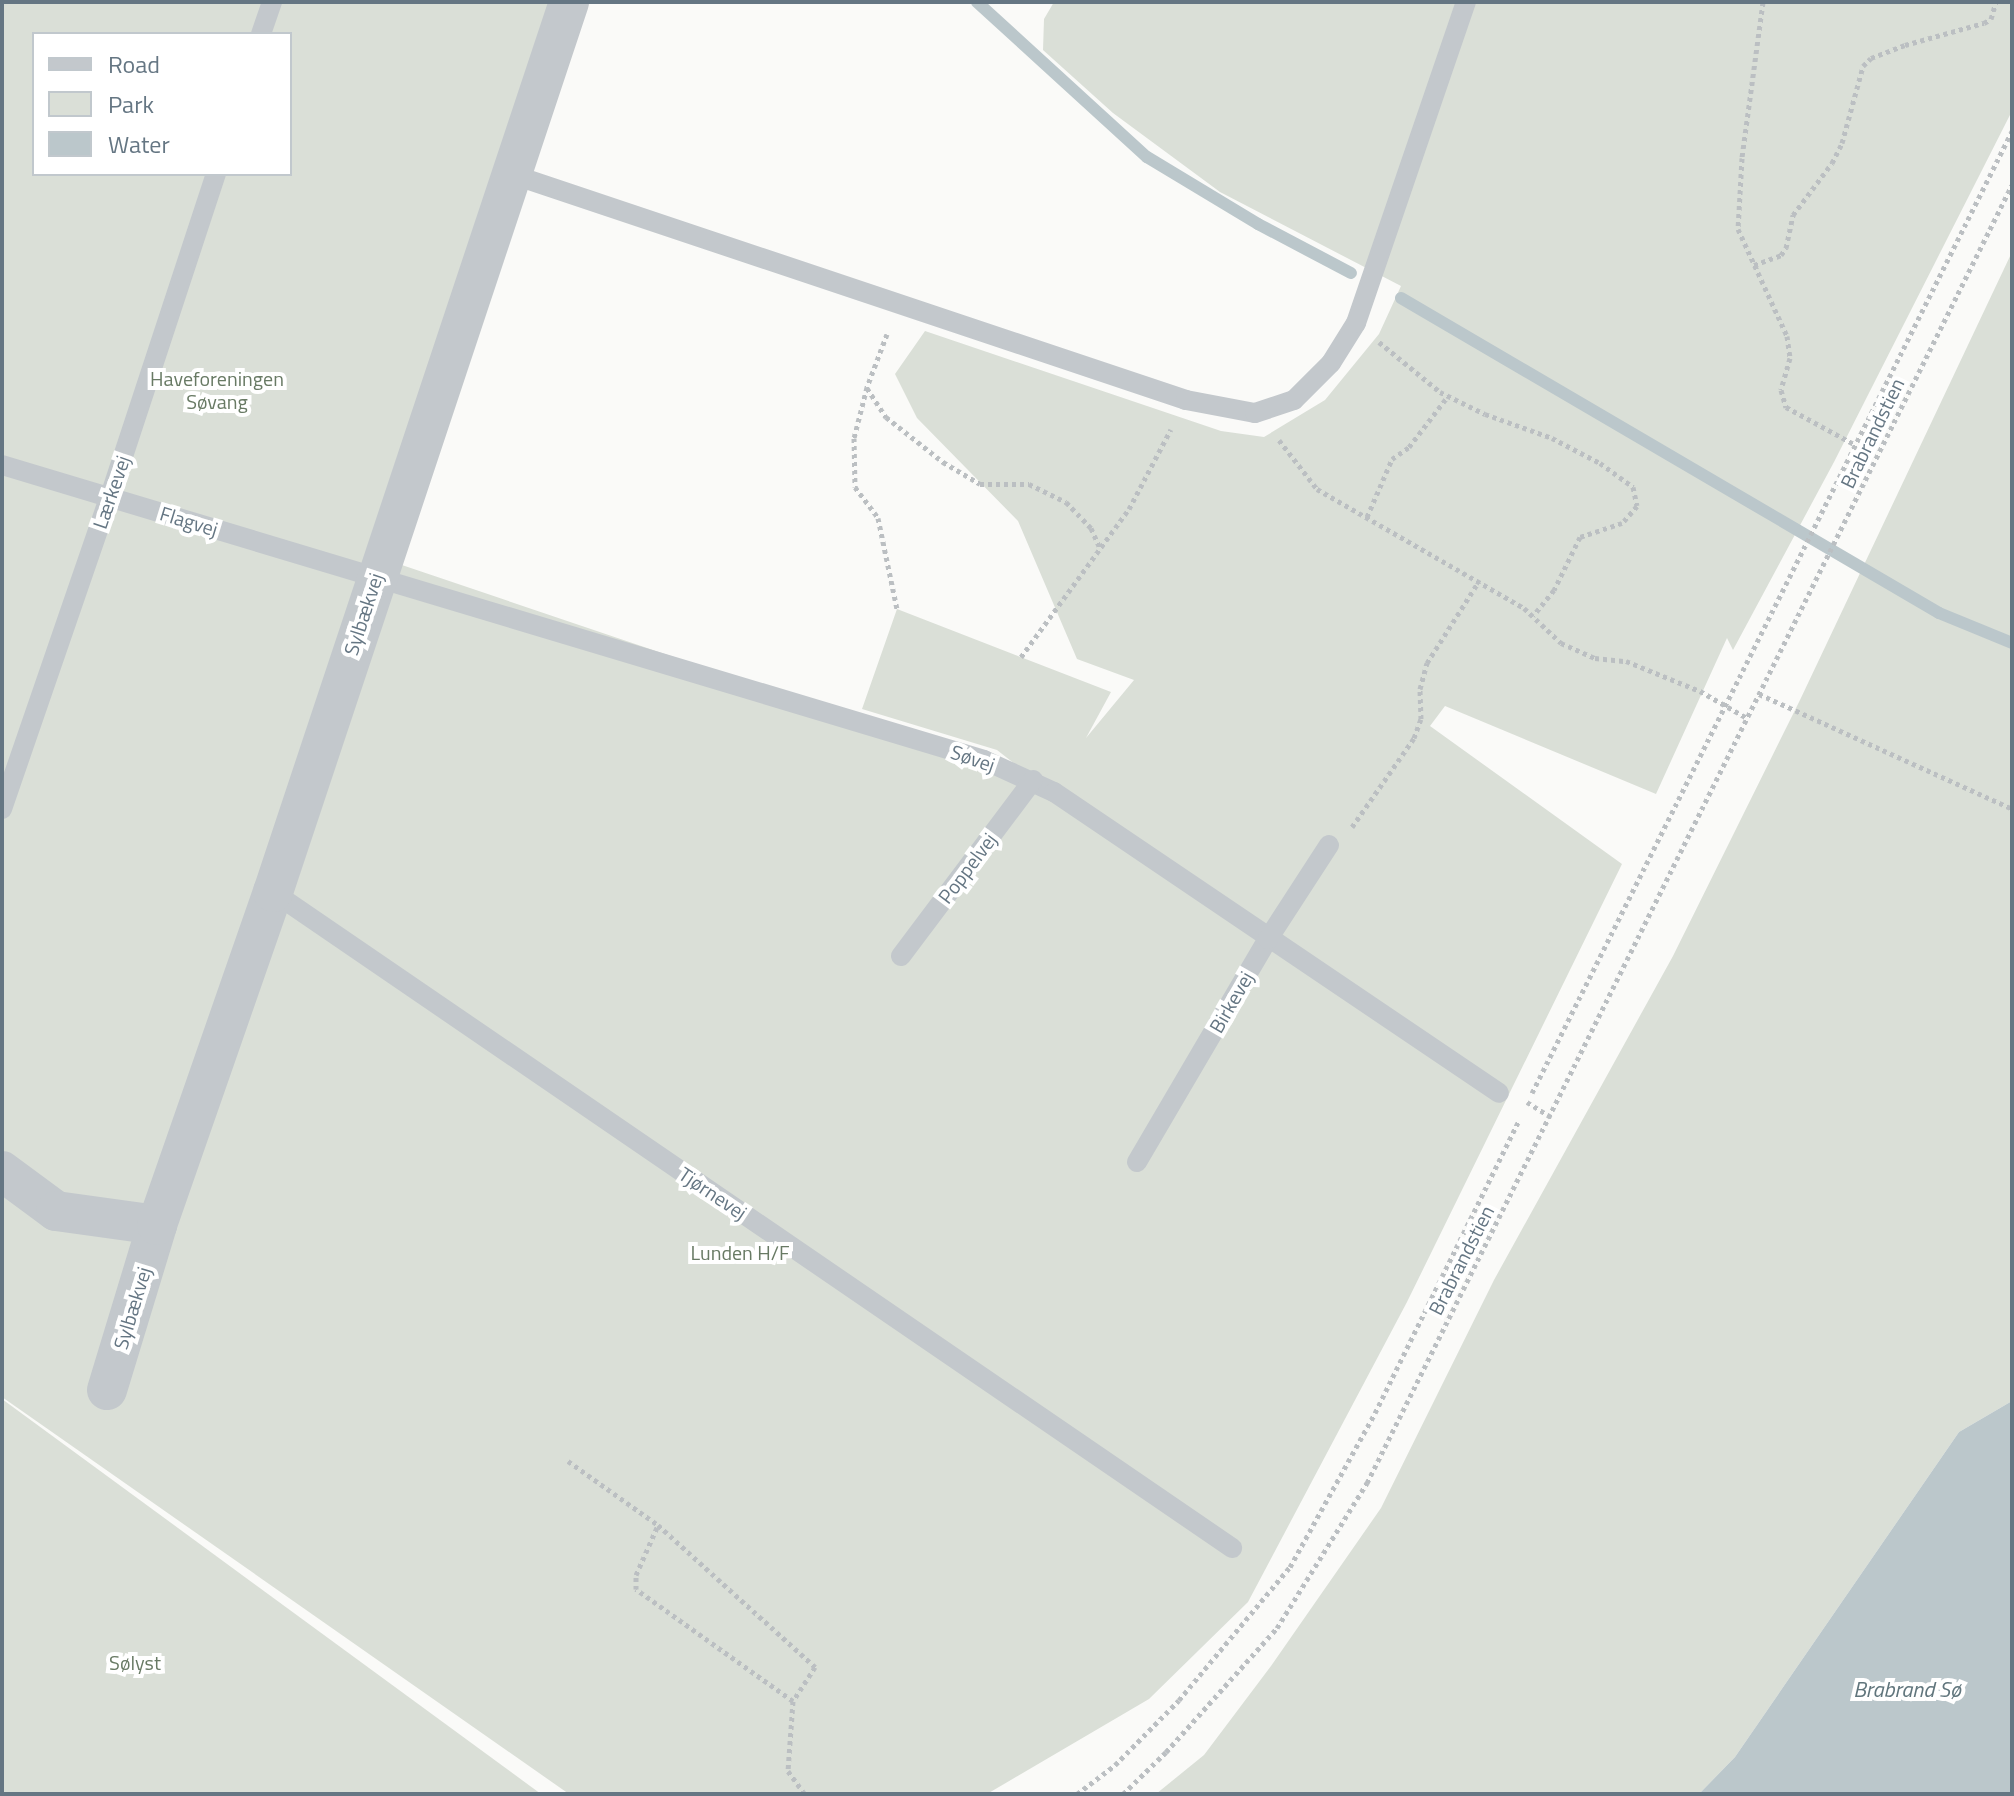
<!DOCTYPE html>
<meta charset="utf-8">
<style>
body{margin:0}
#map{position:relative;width:2014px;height:1796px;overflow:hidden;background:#fafaf8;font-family:"Titillium Web",sans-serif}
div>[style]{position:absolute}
.green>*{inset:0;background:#dadfd7}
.water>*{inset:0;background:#bbc7cb}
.stream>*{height:12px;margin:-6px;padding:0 6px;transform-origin:6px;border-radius:6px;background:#bbc7cb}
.path>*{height:5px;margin-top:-2.5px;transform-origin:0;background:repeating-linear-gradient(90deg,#bbbfc2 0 4px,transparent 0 8px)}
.lane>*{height:20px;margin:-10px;padding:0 10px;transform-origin:10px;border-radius:10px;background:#c3c8cc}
.street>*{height:40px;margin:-20px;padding:0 20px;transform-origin:20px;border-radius:20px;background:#c3c8cc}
span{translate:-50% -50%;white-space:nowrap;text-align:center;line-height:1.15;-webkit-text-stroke:8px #fff;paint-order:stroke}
.park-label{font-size:20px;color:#687a64}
.street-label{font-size:20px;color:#657683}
.water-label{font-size:22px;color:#60757c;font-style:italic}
.frame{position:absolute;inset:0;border:4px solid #657683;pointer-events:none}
.legend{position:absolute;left:32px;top:32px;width:260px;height:144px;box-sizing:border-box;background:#fff;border:2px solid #c1c8cd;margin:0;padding:10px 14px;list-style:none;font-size:24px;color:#657683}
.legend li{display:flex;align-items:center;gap:16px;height:40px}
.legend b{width:40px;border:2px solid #c1c8cd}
</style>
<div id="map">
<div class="green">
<div style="clip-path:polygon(evenodd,2px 2px,558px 2px,390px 561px,1034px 779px,997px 750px,862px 709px,897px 609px,1111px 692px,1086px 738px,1134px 680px,1077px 659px,1018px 521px,917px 418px,895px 374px,925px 331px,1221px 431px,1264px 437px,1325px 400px,1379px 334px,1401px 286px,1220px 192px,1113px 113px,1043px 50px,1044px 19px,1054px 2px,2012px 2px,2012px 111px,1834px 462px,1733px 650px,1727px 638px,1656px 794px,1445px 706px,1430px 726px,1622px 864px,1407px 1302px,1248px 1602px,1149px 1699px,987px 1794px,569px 1794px,2px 1397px,2px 2px,34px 34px,290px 34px,290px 174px,34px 174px,34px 34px)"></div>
<div style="clip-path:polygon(2012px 252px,2012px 1401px,1959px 1432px,1735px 1757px,1699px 1794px,1156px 1794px,1204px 1755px,1271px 1666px,1381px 1508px,1494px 1280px,1673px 956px,1800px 700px)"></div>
<div style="clip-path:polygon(2px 1399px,541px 1794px,2px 1794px)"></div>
</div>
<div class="water">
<div style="clip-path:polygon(2012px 1401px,2012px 1794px,1699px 1794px,1735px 1757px,1959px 1432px)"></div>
</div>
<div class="stream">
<div style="left:977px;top:2px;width:230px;rotate:42.4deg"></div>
<div style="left:1147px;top:157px;width:130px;rotate:31.1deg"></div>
<div style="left:1258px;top:224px;width:105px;rotate:27.8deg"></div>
<div style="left:1401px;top:298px;width:623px;rotate:30.35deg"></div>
<div style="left:1939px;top:613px;width:79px;rotate:22.3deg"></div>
</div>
<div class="path">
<div style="left:1763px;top:2px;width:157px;rotate:97.7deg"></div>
<div style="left:1742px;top:158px;width:71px;rotate:93.2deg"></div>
<div style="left:1738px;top:229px;width:118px;rotate:65.4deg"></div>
<div style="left:1787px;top:336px;width:22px;rotate:82deg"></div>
<div style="left:1790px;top:358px;width:33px;rotate:106deg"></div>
<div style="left:1781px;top:390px;width:18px;rotate:74deg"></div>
<div style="left:1786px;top:407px;width:77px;rotate:28.6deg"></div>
<div style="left:1754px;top:265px;width:29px;rotate:-20deg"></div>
<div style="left:1781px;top:255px;width:9px;rotate:-54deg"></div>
<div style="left:1786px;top:248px;width:34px;rotate:-78deg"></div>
<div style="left:1793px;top:215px;width:65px;rotate:-53.1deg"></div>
<div style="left:1832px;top:163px;width:22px;rotate:-63deg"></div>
<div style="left:1842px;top:143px;width:80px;rotate:-74.7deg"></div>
<div style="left:1863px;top:66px;width:11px;rotate:-45deg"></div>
<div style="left:1871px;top:58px;width:36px;rotate:-21deg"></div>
<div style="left:1905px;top:45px;width:82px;rotate:-15.6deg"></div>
<div style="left:1984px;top:23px;width:8px;rotate:-30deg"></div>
<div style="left:1991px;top:19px;width:18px;rotate:-74deg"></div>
<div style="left:887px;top:334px;width:57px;rotate:110.7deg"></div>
<div style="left:867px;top:387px;width:53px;rotate:104.3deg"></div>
<div style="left:854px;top:438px;width:49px;rotate:88.8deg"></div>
<div style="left:855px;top:487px;width:39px;rotate:53deg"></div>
<div style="left:878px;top:518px;width:93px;rotate:78.2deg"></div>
<div style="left:1379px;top:342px;width:79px;rotate:39.3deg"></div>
<div style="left:1440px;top:392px;width:50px;rotate:26.1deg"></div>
<div style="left:1485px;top:414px;width:71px;rotate:19.7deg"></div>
<div style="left:1552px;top:438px;width:54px;rotate:27.5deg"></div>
<div style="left:1600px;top:463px;width:41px;rotate:36deg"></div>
<div style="left:1633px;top:487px;width:19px;rotate:78deg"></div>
<div style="left:1637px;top:506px;width:23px;rotate:131deg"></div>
<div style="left:1622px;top:523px;width:44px;rotate:161.6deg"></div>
<div style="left:1580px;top:537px;width:59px;rotate:116.1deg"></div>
<div style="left:1554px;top:590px;width:33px;rotate:129deg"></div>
<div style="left:867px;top:388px;width:35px;rotate:57deg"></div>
<div style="left:886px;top:417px;width:73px;rotate:38.3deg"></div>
<div style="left:943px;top:462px;width:43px;rotate:30.7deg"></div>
<div style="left:980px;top:484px;width:49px"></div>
<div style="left:1029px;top:484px;width:41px;rotate:25.9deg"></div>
<div style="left:1066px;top:502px;width:36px;rotate:46deg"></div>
<div style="left:1091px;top:528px;width:22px;rotate:66deg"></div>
<div style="left:1279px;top:440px;width:62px;rotate:52.2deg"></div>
<div style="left:1317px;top:489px;width:239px;rotate:29.9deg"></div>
<div style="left:1524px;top:608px;width:51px;rotate:43.4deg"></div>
<div style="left:1561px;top:643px;width:37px;rotate:24deg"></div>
<div style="left:1595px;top:658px;width:31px;rotate:6deg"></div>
<div style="left:1626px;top:661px;width:80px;rotate:22.1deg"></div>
<div style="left:1700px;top:691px;width:54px;rotate:29.9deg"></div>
<div style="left:1367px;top:517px;width:63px;rotate:-66.7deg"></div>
<div style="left:1392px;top:459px;width:21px;rotate:-35deg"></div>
<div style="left:1409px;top:447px;width:64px;rotate:-52.6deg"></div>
<div style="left:1021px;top:657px;width:183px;rotate:-53.9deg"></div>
<div style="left:1129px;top:509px;width:90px;rotate:-62.3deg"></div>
<div style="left:1759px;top:694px;width:278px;rotate:24.4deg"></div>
<div style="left:1352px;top:827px;width:108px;rotate:-55.1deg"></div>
<div style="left:1414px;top:738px;width:20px;rotate:-70deg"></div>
<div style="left:1421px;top:719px;width:30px;rotate:-92deg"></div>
<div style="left:1420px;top:689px;width:27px;rotate:-75deg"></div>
<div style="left:1427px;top:663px;width:97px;rotate:-57.6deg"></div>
<div style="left:1532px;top:1093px;width:1075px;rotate:-63.48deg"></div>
<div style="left:1527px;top:1102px;width:28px;rotate:32deg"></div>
<div style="left:568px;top:1461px;width:110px;rotate:35.4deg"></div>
<div style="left:793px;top:1701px;width:193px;rotate:-144.5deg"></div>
<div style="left:636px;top:1589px;width:14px;rotate:-90deg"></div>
<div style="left:636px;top:1575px;width:55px;rotate:-66.3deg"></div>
<div style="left:658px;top:1525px;width:212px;rotate:42.1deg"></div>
<div style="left:815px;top:1667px;width:40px;rotate:122.9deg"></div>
<div style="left:793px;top:1701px;width:70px;rotate:94.1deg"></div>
<div style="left:788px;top:1771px;width:29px;rotate:54deg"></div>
<div style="left:1077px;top:1794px;width:48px;rotate:-37.3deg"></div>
<div style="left:1115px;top:1765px;width:91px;rotate:-45.4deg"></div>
<div style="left:1179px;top:1700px;width:173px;rotate:-50.2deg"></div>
<div style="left:1290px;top:1567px;width:176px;rotate:-61.1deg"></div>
<div style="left:1375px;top:1413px;width:326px;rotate:-63.8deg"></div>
<div style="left:1123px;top:1794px;width:60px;rotate:-44.3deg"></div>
<div style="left:1166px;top:1752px;width:166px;rotate:-48.2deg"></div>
<div style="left:1277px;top:1628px;width:171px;rotate:-58.2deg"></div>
<div style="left:1367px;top:1483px;width:1449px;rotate:-63.58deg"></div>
</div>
<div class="lane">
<div style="left:261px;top:34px;width:34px;rotate:-71deg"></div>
<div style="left:511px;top:174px;width:712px;rotate:18.51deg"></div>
<div style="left:1186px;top:400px;width:70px;rotate:10.7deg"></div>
<div style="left:1255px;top:413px;width:41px;rotate:-18.4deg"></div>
<div style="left:1294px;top:400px;width:52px;rotate:-45deg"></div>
<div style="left:1331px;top:363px;width:47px;rotate:-58deg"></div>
<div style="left:1356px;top:323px;width:339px;rotate:-71.1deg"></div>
<div style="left:2px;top:465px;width:1025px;rotate:16.72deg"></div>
<div style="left:984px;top:760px;width:77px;rotate:24.6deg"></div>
<div style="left:1054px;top:792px;width:537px;rotate:34.07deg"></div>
<div style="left:2px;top:809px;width:331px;rotate:-71deg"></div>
<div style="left:110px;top:496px;width:339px;rotate:-71.8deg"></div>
<div style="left:273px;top:892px;width:1162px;rotate:34.37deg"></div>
<div style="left:901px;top:956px;width:220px;rotate:-53.1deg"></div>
<div style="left:1137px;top:1162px;width:259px;rotate:-59.6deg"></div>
<div style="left:1268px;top:939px;width:112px;rotate:-57deg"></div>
</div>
<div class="street">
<div style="left:2px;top:1171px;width:67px;rotate:36.5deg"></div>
<div style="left:56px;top:1211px;width:102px;rotate:7.9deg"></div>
<div style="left:107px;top:1390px;width:172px;rotate:-73.1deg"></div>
<div style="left:157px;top:1225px;width:353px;rotate:-70.8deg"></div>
<div style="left:273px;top:892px;width:938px;rotate:-71.6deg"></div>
</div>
<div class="park-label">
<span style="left:217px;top:390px">Haveforeningen<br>Søvang</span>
<span style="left:740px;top:1252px">Lunden H/F</span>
<span style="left:135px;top:1662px">Sølyst</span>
</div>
<div class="street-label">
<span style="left:1872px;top:433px;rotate:-64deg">Brabrandstien</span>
<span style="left:111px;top:492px;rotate:-71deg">Lærkevej</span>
<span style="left:189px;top:521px;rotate:17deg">Flagvej</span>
<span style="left:363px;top:614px;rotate:-72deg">Sylbækvej</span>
<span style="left:973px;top:758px;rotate:19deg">Søvej</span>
<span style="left:967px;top:868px;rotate:-53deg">Poppelvej</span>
<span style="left:1231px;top:1002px;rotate:-60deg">Birkevej</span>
<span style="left:713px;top:1193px;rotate:34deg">Tjørnevej</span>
<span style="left:1461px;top:1260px;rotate:-63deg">Brabrandstien</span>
<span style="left:132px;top:1308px;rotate:-73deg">Sylbækvej</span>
</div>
<div class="water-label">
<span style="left:1907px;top:1690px">Brabrand Sø</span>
</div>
<div class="frame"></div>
<ul class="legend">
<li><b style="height:10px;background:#c3c8cc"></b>Road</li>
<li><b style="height:22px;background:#dadfd7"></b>Park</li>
<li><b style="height:22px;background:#bbc7cb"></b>Water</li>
</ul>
</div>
